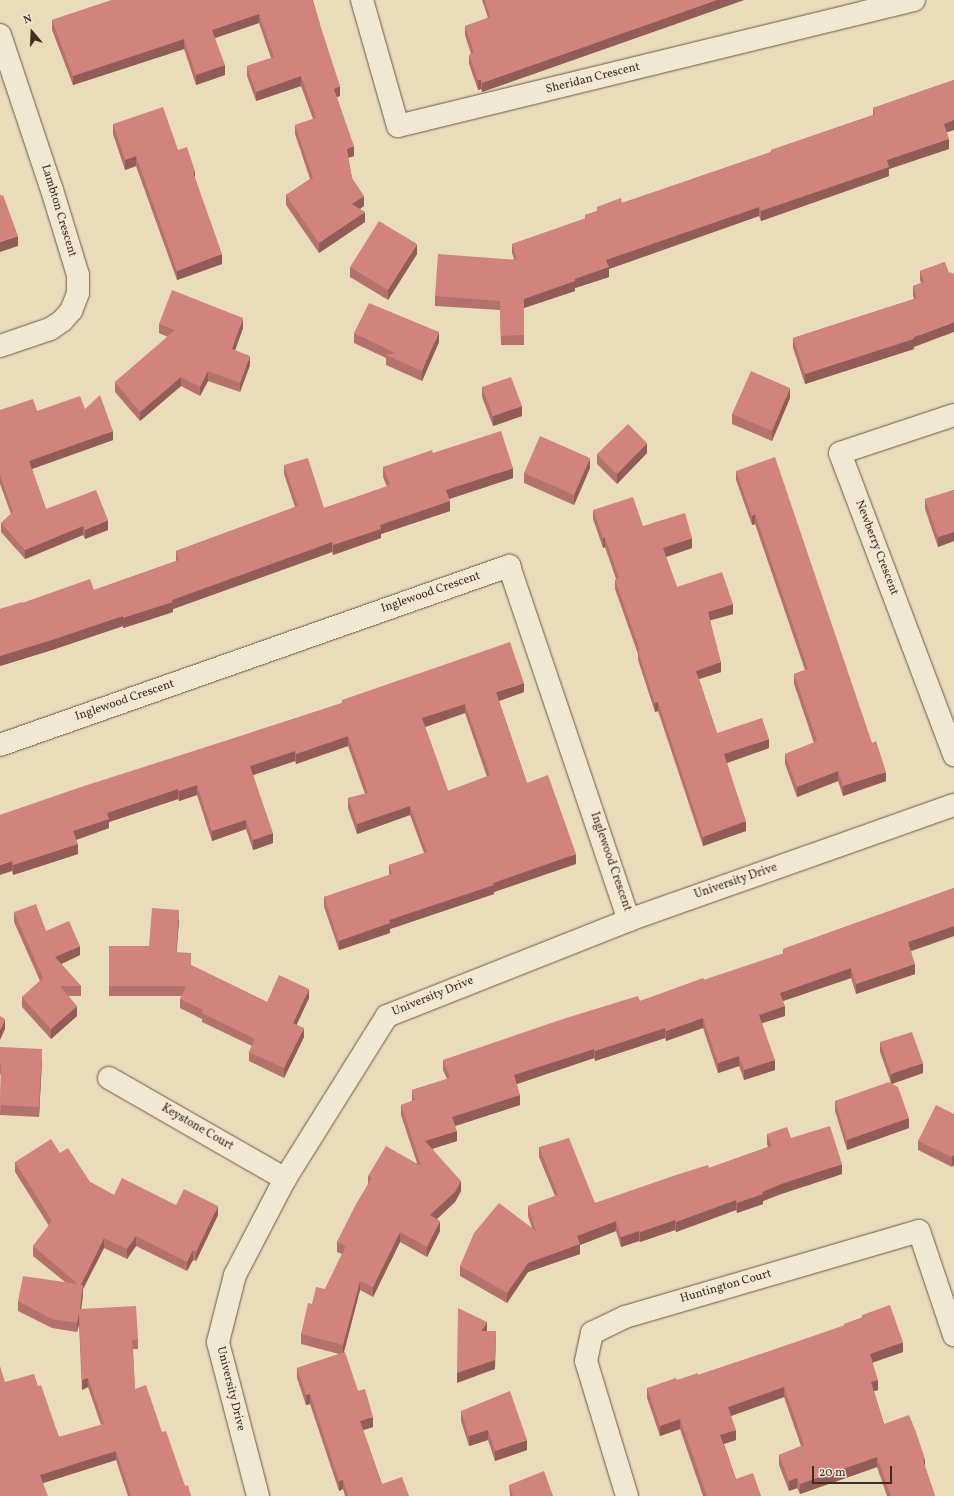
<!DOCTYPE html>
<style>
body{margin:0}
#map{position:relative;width:954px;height:1496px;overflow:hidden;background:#eadcbb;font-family:Vollkorn,serif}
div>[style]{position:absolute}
.roads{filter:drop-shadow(0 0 1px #6c5748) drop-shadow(0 0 1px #6c5748)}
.minor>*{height:22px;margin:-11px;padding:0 11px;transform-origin:11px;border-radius:11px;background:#f1e8d3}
.wall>*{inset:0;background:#b4726c}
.shaded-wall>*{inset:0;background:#925c58}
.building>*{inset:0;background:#d1847d}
span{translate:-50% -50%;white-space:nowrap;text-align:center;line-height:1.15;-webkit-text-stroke:3px #f1e8d3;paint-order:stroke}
.street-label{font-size:12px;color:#422b22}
.north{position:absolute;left:12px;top:12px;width:40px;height:40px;-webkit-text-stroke:3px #f1e8d3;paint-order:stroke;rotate:341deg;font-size:11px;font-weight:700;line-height:16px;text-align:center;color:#422b22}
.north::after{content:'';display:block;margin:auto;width:14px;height:18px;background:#422b22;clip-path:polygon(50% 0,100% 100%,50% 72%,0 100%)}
.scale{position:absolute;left:812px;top:1466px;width:80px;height:18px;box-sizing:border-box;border:2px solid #422b22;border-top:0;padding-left:5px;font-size:12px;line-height:14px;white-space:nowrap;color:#422b22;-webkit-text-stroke:3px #f1e8d3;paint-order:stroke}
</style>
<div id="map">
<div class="roads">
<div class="minor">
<div style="left:362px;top:0;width:131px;rotate:74.1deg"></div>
<div style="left:398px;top:126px;width:531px;rotate:-13.72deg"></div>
<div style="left:0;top:35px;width:163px;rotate:71.5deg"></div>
<div style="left:52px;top:190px;width:89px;rotate:73deg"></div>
<div style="left:78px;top:275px;width:18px;rotate:90deg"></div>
<div style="left:78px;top:293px;width:19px;rotate:111deg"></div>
<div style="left:71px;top:311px;width:13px;rotate:132deg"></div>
<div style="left:62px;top:321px;width:14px;rotate:146deg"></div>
<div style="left:50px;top:329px;width:53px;rotate:161.2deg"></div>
<div style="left:954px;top:415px;width:120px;rotate:161.6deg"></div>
<div style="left:840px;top:453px;width:323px;rotate:69.3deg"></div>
<div style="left:0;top:745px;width:540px;rotate:-19.38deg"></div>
<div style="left:509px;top:566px;width:374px;rotate:71.3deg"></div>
<div style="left:109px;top:1078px;width:203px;rotate:29.8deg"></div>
<div style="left:258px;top:1496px;width:159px;rotate:-104.6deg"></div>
<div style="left:218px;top:1342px;width:69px;rotate:-75.8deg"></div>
<div style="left:235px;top:1275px;width:108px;rotate:-62.5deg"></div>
<div style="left:285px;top:1179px;width:192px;rotate:-58deg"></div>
<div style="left:387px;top:1016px;width:260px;rotate:-21.6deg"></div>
<div style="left:629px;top:920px;width:345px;rotate:-19.5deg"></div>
<div style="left:627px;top:1496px;width:141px;rotate:-106.9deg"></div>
<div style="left:586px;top:1361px;width:29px;rotate:-78deg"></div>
<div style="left:592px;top:1333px;width:37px;rotate:-26deg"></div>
<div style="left:625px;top:1317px;width:306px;rotate:-16.3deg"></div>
<div style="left:919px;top:1231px;width:110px;rotate:71.4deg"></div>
</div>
</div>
<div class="wall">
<div style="clip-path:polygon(112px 0,313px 0,340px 96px,337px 97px,354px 156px,348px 158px,352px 178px,364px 206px,360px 209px,365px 222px,319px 253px,286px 205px,286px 195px,310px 179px,295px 134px,295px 125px,313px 119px,301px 86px,256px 101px,247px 76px,247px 66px,271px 58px,259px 23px,215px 38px,225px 75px,196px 85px,184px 49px,73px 85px,52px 30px,52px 20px)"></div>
<div style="clip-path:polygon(482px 0,744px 0,482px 92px,481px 89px,478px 90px,469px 64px,469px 55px,471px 54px,465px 35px,465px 26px,488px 18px)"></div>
<div style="clip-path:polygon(954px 80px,954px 130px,947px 132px,949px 149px,889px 169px,889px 176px,761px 221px,759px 216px,609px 269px,609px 277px,575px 288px,575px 291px,524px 308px,524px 345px,501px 345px,500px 310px,435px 306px,435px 296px,514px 259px,512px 253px,512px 244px,585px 219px,585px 215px,597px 211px,597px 207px,622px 203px,771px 152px,771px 150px,873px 115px,873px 108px)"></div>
<div style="clip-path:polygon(113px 124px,178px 150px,195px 179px,222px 264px,177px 280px,136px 166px,125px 170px,113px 134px)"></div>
<div style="clip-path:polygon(417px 254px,388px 300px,350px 277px,350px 267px)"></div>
<div style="clip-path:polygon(945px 262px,914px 347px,914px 349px,805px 384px,793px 348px,793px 338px,914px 299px,913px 296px,913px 286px,921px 283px,920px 280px,920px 271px)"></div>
<div style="clip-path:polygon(159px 324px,243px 328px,235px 350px,250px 365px,240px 392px,208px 381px,200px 396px,181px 386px,140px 421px,115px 392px,115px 382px,168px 337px,159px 333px)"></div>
<div style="clip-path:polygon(354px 333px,439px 342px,422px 381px,386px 365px,386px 358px,354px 343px)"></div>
<div style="clip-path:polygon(482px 387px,522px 416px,493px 426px,482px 397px)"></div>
<div style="clip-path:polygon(790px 398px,772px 441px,732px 424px,732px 414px)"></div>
<div style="clip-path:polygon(85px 409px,113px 440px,32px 469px,46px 509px,108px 530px,85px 539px,83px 535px,25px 559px,1px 532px,1px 523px,11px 514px,0 484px,0 410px,37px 411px)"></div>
<div style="clip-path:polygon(433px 453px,513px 478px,449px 499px,450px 511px,381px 534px,381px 538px,333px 555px,332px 552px,173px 609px,173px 612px,149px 620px,123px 628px,123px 626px,52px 650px,0 666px,0 609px,22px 603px,94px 590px,176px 561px,176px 551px,295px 507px,284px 474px,284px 465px,324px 508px,387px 487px,383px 477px,383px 467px)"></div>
<div style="clip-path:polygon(647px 453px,617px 484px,597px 464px,597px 454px)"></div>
<div style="clip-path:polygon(590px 468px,574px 505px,524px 483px,524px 473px)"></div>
<div style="clip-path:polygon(736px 471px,872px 743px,886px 781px,843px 796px,838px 781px,797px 797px,785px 764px,785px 754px,814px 743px,794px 684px,794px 674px,805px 670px,755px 524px,752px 525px,736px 480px)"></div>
<div style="clip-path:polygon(954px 490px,954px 541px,938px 547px,925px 509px,925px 499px)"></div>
<div style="clip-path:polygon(593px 510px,643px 526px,692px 548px,666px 557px,677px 587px,733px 614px,710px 620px,721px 672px,699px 679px,717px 733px,769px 748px,727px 763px,746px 831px,703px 846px,658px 711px,655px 712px,638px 660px,638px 654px,615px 589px,615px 580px,616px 579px,605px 547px,603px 548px,593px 519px)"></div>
<div style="clip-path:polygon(evenodd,524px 692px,499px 701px,527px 783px,576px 864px,494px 892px,494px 894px,390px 929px,390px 933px,339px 950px,324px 907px,324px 897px,389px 875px,389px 865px,424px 853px,410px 815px,357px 834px,348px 808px,348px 798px,365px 794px,348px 746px,296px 764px,295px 761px,253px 775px,273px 843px,253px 850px,246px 829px,212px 841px,197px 795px,179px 801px,178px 799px,109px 822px,109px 828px,76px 840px,78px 854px,13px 875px,0 815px,342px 703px,342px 700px,524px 692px,465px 713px,487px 777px,448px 791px,425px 727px,465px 713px)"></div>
<div style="clip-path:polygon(954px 888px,954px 936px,911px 951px,915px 974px,856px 994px,851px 978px,783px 1001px,785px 1016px,762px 1023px,775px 1070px,744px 1080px,739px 1066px,718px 1073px,703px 1028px,666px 1041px,665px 1038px,595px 1061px,594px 1058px,517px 1084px,520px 1105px,455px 1126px,457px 1141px,432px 1149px,461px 1191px,455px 1202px,437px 1219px,440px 1231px,427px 1257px,400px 1242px,373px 1297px,360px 1290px,344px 1352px,358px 1391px,373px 1427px,363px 1430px,382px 1484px,409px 1496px,345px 1496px,343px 1489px,339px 1491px,310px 1404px,306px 1405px,297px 1378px,297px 1368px,339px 1354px,301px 1344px,301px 1334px,312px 1304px,325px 1289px,342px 1254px,337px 1252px,337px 1242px,368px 1184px,368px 1176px,417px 1163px,401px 1115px,401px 1105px,412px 1101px,412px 1090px,447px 1079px,443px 1070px,443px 1060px,640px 1001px,783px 954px,783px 949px)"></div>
<div style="clip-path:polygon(14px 912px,46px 931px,80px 955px,61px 964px,81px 986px,81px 996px,69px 996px,77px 1016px,51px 1039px,22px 1007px,22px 997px,40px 981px,14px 922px)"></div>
<div style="clip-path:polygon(179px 920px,176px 952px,191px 965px,267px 1002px,309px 998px,297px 1024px,304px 1037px,284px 1078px,249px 1061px,249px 1052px,252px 1046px,202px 1022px,202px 1019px,180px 1008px,180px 999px,182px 996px,109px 996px,109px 946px,149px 946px)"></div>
<div style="clip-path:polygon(880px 1042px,923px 1073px,892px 1084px,909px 1128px,847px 1150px,835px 1111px,835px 1101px,891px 1083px,880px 1052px)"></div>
<div style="clip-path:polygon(0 1047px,42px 1059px,39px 1117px,0 1115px,1px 1075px,0 1074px)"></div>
<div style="clip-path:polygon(954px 1114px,954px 1165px,952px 1167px,918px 1150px,918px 1141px)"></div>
<div style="clip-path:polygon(767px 1134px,791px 1138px,842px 1174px,781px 1194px,763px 1201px,763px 1204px,737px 1213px,736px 1210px,676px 1232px,675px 1230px,640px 1242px,639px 1241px,621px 1247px,616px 1231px,580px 1245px,580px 1254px,528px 1272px,507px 1303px,460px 1276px,460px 1266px,532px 1228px,528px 1216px,528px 1206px,555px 1196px,539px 1157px,539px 1147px,595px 1203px,709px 1168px,768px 1147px,767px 1144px)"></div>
<div style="clip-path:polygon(60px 1153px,90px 1182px,114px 1195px,176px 1205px,218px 1215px,196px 1261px,193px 1260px,187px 1271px,136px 1246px,127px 1259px,104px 1248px,83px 1289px,83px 1295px,81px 1309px,138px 1339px,138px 1349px,133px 1349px,135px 1389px,162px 1432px,185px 1486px,191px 1496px,128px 1496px,116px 1460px,43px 1483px,5px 1382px,38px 1386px,59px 1437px,101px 1425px,88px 1387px,82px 1390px,79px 1324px,77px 1332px,52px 1328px,18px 1311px,18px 1301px,65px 1282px,33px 1256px,33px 1246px,49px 1226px,15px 1172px,15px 1162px)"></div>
<div style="clip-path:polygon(862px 1315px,903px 1352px,872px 1363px,878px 1390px,874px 1391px,884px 1424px,925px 1467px,935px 1496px,887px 1496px,877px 1467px,800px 1494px,797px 1488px,789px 1491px,779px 1465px,779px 1455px,801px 1446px,784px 1397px,731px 1416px,736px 1440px,724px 1444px,736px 1479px,761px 1496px,703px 1496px,680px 1429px,660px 1436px,647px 1398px,647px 1388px,698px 1375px,767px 1352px,844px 1326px,844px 1324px,862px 1318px)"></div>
<div style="clip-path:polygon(461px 1411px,527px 1450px,495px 1461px,488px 1440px,469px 1446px,461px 1421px)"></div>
<div style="clip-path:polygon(509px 1485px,553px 1496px,510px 1496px)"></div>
</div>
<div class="shaded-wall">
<div style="clip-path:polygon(717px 0,744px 0,482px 92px,482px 83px)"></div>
<div style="clip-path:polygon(259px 14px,259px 23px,212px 39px,212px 30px)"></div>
<div style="clip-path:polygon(184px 39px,184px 49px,73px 85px,73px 76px)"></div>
<div style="clip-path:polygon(225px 65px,225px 75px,196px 85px,196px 75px)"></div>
<div style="clip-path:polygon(301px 76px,301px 86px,256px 101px,256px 92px)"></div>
<div style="clip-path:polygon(478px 80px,481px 80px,481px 89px,478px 90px)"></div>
<div style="clip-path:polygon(340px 86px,340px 96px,334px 98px,334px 89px)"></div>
<div style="clip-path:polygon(954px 120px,954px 130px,944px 133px,944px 124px)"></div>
<div style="clip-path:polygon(949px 139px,949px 149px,889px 169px,889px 176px,761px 221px,761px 211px,887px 160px)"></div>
<div style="clip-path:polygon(354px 146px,354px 156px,347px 158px,347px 149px)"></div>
<div style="clip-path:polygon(136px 156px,136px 166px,125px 170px,125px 160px)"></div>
<div style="clip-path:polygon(195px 171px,195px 181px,193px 172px)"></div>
<div style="clip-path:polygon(364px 196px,364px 206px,352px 214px,352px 204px)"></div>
<div style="clip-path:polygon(759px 207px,759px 216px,609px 269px,609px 277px,575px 288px,575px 291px,524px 308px,524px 299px,575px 279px,606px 260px)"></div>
<div style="clip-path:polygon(365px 212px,365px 222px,319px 253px,319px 243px)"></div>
<div style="clip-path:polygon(18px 236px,18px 246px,0 252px,0 258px,0 242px)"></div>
<div style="clip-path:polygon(417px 244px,417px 254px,388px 300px,388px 290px)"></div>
<div style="clip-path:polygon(222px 254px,222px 264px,177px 280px,177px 271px)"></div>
<div style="clip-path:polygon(243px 318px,243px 328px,232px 359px,232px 349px)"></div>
<div style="clip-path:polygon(954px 322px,954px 332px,914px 347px,914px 349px,805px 384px,805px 374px,914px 337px)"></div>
<div style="clip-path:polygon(439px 332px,439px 342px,422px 381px,422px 371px)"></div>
<div style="clip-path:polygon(250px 356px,250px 365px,240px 392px,240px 383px)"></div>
<div style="clip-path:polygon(208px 371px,208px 381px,200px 396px,200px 387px)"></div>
<div style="clip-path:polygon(181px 377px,181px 386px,140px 421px,140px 412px)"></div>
<div style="clip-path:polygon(790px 388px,790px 398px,772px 441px,772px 431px)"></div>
<div style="clip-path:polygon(522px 406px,522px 416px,493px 426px,493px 416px)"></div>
<div style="clip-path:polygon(113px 431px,113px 440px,29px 470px,29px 461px)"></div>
<div style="clip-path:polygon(647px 443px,647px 453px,617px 484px,617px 474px)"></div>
<div style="clip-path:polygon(590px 458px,590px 468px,574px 505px,574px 495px)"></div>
<div style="clip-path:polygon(513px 468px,513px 478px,446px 500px,446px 490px)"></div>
<div style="clip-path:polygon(450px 501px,450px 511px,381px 534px,381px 538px,333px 555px,333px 545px,380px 525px)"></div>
<div style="clip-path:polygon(755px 514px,755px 524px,752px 525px,752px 516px)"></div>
<div style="clip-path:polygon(108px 520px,108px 530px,85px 539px,85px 530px)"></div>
<div style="clip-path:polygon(83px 526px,83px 535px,25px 559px,25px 550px)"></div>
<div style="clip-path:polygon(954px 532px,954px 541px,938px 547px,938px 537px)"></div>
<div style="clip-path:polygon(603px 538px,605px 538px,605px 547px,603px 548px)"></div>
<div style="clip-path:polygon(692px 538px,692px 548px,663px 558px,663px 548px)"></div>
<div style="clip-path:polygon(332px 542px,332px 552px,173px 609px,173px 612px,123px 628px,123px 618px,172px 600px)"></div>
<div style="clip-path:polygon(733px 604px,733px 614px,708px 621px,708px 612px)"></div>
<div style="clip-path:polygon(123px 616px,123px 626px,52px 650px,0 666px,0 656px)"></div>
<div style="clip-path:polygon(721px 662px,721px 672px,696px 680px,696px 671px)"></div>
<div style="clip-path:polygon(524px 683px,524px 692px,496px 702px,496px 692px)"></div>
<div style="clip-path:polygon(658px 702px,658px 711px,655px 712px,655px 703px)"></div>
<div style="clip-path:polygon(465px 704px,465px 713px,422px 728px,422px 718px)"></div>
<div style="clip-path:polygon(348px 736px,348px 746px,296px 764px,296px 754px)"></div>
<div style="clip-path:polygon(769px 739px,769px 748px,724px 764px,724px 754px)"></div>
<div style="clip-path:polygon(295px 751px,295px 761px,250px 776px,250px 766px)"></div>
<div style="clip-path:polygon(838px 771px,838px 781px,797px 797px,797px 787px)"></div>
<div style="clip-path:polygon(886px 772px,886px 781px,843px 796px,843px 786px)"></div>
<div style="clip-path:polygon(197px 785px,197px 795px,179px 801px,179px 791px)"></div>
<div style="clip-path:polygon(178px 789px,178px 799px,109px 822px,109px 828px,73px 841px,73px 831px,107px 813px)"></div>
<div style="clip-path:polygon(410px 806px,410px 815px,357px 834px,357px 824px)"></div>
<div style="clip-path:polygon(246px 820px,246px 829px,212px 841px,212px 831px)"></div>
<div style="clip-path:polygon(746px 821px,746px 831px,703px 846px,703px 837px)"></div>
<div style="clip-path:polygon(273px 833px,273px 843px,253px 850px,253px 840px)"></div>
<div style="clip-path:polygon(78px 844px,78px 854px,13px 875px,13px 865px)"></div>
<div style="clip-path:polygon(576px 854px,576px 864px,494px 892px,494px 894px,390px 929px,390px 933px,339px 950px,339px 941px,389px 920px)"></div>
<div style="clip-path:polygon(12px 861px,12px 871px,0 875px,0 865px)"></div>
<div style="clip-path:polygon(179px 910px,179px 920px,176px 962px,176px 952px)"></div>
<div style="clip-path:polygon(954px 926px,954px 936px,908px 952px,908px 942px)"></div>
<div style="clip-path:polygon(80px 946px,80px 955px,55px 967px,55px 957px)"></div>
<div style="clip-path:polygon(915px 964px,915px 974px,856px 994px,856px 984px)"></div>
<div style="clip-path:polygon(851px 968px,851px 978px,780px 1002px,780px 993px)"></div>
<div style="clip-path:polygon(309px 989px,309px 998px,293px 1032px,293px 1023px)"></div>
<div style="clip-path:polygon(77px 1006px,77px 1016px,51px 1039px,51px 1029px)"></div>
<div style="clip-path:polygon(785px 1006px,785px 1016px,759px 1024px,759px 1015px)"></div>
<div style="clip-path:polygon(703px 1018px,703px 1028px,666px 1041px,666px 1031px)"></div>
<div style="clip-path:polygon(5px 1019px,5px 1029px,0 1040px,0 1030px)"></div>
<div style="clip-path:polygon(304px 1028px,304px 1037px,284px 1078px,284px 1068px)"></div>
<div style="clip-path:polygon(665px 1028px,665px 1038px,595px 1061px,595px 1051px)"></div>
<div style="clip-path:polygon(42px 1049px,42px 1059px,39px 1117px,39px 1107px)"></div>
<div style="clip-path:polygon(594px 1049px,594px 1058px,514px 1085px,514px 1075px)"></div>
<div style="clip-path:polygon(739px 1056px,739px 1066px,718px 1073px,718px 1063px)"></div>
<div style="clip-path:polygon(775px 1060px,775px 1070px,744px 1080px,744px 1070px)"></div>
<div style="clip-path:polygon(923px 1063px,923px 1073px,891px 1084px,891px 1074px)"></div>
<div style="clip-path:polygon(520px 1095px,520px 1105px,452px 1127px,452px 1117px)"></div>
<div style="clip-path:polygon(909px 1118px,909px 1128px,847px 1150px,847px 1140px)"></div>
<div style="clip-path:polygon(457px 1131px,457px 1141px,425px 1151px,425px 1141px)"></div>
<div style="clip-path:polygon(954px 1154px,954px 1164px,952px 1167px,952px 1157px)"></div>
<div style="clip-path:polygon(842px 1164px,842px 1174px,781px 1194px,763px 1201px,763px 1204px,737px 1213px,737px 1203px,781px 1184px)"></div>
<div style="clip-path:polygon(461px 1181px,461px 1191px,455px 1202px,430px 1225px,430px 1215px)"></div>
<div style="clip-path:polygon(736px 1200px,736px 1210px,676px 1232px,676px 1222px)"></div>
<div style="clip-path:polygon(218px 1206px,218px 1215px,196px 1261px,196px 1252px)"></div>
<div style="clip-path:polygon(675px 1220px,675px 1230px,640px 1242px,640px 1232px)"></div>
<div style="clip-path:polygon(440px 1221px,440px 1231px,427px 1257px,427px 1247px)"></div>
<div style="clip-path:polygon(616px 1221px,616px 1231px,580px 1245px,580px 1254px,528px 1272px,507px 1303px,507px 1293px,528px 1263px,577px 1236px)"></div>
<div style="clip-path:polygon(639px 1231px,639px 1241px,621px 1247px,621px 1237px)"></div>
<div style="clip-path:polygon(400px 1232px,400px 1242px,373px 1297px,373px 1287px)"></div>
<div style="clip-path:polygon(136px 1236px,136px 1246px,127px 1259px,127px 1249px)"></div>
<div style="clip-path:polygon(104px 1238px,104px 1248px,83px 1289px,83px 1295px,80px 1319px,81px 1285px)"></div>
<div style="clip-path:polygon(193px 1250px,193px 1260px,187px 1271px,187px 1262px)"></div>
<div style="clip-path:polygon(360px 1281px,360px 1290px,343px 1355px,343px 1345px)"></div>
<div style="clip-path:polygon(79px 1314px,79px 1324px,77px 1332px,77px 1323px)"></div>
<div style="clip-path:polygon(487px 1322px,487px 1332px,481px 1331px)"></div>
<div style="clip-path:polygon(496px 1331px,495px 1369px,457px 1383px,457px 1373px)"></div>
<div style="clip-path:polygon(903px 1342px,903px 1352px,870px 1363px,870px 1354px)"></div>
<div style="clip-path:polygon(88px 1378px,88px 1387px,82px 1390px,82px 1380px)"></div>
<div style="clip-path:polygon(878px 1380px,878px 1390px,871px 1392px,871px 1382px)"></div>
<div style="clip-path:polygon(784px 1387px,784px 1397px,728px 1417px,728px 1407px)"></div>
<div style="clip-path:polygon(310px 1394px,310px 1404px,306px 1405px,306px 1395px)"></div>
<div style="clip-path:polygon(373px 1417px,373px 1427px,360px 1431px,360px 1421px)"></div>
<div style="clip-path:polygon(680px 1419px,680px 1429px,660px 1436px,660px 1426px)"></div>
<div style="clip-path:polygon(488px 1430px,488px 1440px,469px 1446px,469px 1436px)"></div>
<div style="clip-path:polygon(736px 1430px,736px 1440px,720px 1445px,720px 1435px)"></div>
<div style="clip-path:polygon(527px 1440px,527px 1450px,495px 1461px,495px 1451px)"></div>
<div style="clip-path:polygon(116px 1451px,116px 1460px,40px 1484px,40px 1475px)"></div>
<div style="clip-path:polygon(877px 1457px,877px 1467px,800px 1494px,800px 1484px)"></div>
<div style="clip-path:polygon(925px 1459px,925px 1469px,923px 1460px)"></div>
<div style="clip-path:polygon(797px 1478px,797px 1488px,789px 1491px,789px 1481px)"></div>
<div style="clip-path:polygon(343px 1480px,343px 1489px,339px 1491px,339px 1481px)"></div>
</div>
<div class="building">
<div style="clip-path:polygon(112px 0,312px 0,340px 86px,334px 89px,354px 146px,347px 149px,352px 178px,364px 196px,352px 204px,365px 212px,319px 243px,286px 195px,313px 178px,295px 125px,316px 118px,301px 76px,256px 92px,247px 66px,274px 57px,259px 14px,212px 30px,225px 65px,196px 75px,184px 39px,73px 76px,52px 20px)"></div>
<div style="clip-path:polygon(485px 0,717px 0,482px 83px,481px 80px,478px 80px,469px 55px,474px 53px,465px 26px,490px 17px)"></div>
<div style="clip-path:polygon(954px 80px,954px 120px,944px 124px,949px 139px,887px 160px,889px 167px,761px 211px,759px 207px,606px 260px,609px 267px,575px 279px,575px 281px,524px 299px,524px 335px,501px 336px,500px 301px,435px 296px,438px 254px,517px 260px,512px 244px,586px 218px,585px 215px,598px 211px,597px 207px,621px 198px,622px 203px,772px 152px,771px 150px,875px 115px,873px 108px)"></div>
<div style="clip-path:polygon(163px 107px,178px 150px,187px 147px,195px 171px,193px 172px,222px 254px,177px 271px,136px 156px,125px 160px,113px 124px)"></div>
<div style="clip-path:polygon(0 194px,1px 196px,3px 195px,18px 236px,0 242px)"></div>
<div style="clip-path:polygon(379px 221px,417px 244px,388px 290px,350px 267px)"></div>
<div style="clip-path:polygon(945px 262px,949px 273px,951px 272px,952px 274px,954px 273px,954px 322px,914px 337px,914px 339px,805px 374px,793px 338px,917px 298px,913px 286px,924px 282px,920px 271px)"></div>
<div style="clip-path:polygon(172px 290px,243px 318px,232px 349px,250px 356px,240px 383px,208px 371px,200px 387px,181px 377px,140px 412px,115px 382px,175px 330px,159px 324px)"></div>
<div style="clip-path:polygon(369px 303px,439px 332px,422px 371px,386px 355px,395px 353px,354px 333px)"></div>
<div style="clip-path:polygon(751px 371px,790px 388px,772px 431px,732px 414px)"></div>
<div style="clip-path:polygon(511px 377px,522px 406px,493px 416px,482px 387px)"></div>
<div style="clip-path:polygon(100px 395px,113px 431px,29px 461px,46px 509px,96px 490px,108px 520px,85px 530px,83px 526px,25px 550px,1px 523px,13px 512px,0 475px,0 410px,33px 399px,37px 411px,80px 396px,85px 409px)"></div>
<div style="clip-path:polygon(628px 424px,647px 443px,617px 474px,597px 454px)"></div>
<div style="clip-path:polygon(501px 431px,513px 468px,446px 490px,450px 501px,380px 525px,381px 529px,333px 545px,332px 542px,172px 600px,173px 602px,123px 618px,123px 616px,52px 640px,0 656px,0 609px,22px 602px,22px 603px,90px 579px,94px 590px,179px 560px,176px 551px,298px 506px,284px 465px,308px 458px,324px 508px,390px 485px,383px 467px,432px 450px,433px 453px)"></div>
<div style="clip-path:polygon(540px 436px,590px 458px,574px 495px,524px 473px)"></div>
<div style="clip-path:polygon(775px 457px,872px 743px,876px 741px,886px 772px,843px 786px,838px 771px,797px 787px,785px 754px,817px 741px,794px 674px,808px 669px,755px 514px,752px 516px,736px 471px)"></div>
<div style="clip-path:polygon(954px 490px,954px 532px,938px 537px,925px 499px)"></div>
<div style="clip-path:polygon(633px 497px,643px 526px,685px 513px,692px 538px,663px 548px,677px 587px,722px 572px,733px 604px,708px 612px,721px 662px,696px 671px,717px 733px,762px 718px,769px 739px,724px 754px,746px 821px,703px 837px,658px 702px,655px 703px,638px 651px,640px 650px,615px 580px,619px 578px,605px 538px,603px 538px,593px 510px)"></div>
<div style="clip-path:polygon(evenodd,510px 642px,524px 683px,496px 692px,527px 783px,548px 775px,576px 854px,493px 883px,494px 885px,389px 920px,390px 923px,339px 941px,324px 897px,392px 874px,389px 865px,427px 852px,410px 806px,357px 824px,348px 798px,368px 793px,348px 736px,296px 754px,295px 751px,250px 766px,273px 833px,253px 840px,246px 820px,212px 831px,197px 785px,179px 791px,178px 789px,107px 813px,109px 819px,73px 831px,78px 844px,13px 865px,12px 861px,0 865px,0 815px,78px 788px,343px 703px,342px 700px,510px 642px,465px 704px,490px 775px,448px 791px,422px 718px,465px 704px)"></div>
<div style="clip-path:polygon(954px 888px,954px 926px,908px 942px,915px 964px,856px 984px,851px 968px,780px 993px,785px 1006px,759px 1015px,775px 1060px,744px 1070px,739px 1056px,718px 1063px,703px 1018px,666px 1031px,665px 1028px,595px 1051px,594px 1049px,514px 1075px,520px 1095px,452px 1117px,457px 1131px,425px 1141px,461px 1181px,455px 1192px,430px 1215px,440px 1221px,427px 1247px,400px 1232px,373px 1287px,360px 1281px,343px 1345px,301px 1334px,308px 1303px,312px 1304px,316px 1287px,325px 1289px,346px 1246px,337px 1242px,356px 1204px,372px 1178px,368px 1176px,386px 1146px,421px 1166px,401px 1105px,415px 1100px,412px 1090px,450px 1078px,443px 1060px,566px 1018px,638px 996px,640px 1001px,703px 978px,704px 980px,784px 953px,783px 949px)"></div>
<div style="clip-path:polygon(36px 904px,46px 931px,69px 921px,80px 946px,55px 957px,81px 986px,60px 986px,77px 1006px,51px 1029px,22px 997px,43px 978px,14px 912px)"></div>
<div style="clip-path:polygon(152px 908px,179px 910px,176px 952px,191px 953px,191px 965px,267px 1002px,279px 975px,309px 989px,293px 1023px,304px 1028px,284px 1068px,249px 1052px,255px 1039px,202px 1013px,203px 1010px,180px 999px,186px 986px,109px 986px,109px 946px,149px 946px)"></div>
<div style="clip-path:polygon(0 1016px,5px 1019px,0 1030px)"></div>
<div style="clip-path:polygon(912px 1032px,923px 1063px,891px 1074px,880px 1042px)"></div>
<div style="clip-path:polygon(0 1047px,42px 1049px,39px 1107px,0 1105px,1px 1065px,0 1064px)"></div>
<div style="clip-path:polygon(889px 1082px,898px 1087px,909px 1118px,847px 1140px,835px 1101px)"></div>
<div style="clip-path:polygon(936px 1105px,954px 1114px,954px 1155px,952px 1157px,918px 1141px)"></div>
<div style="clip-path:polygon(830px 1126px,842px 1164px,781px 1184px,762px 1192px,763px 1194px,737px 1203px,736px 1200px,676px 1222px,675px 1220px,640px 1232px,639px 1231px,621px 1237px,616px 1221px,577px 1236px,580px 1244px,528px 1263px,507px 1293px,460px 1266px,474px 1233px,499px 1203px,536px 1231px,528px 1206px,558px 1195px,539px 1147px,569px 1138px,595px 1203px,673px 1176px,708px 1165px,709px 1168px,772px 1146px,767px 1134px,787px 1127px,791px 1138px)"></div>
<div style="clip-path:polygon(51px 1139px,60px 1153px,68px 1148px,90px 1182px,114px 1195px,122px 1178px,176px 1205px,184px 1189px,218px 1206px,196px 1252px,193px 1250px,187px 1262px,136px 1236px,127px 1249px,104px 1238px,81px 1285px,83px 1285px,80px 1309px,136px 1306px,138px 1339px,132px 1340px,135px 1389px,146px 1385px,162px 1432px,166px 1431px,185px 1486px,188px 1485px,191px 1496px,131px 1496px,116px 1451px,40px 1475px,48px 1496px,0 1496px,0 1366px,5px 1382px,34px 1374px,38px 1386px,41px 1385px,59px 1437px,104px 1424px,88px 1378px,82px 1380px,79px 1314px,77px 1323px,52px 1319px,18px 1301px,23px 1276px,78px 1284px,33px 1246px,52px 1221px,15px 1162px)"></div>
<div style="clip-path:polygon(890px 1305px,903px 1342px,870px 1354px,878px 1380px,871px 1382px,884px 1424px,909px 1415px,916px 1432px,925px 1459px,923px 1460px,935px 1496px,891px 1496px,877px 1457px,800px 1484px,797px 1478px,789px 1481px,779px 1455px,804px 1445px,784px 1387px,728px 1407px,736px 1430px,720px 1435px,736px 1479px,753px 1473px,761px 1496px,707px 1496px,680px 1419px,660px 1426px,647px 1388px,676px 1378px,677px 1380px,698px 1373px,698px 1375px,767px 1352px,845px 1325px,844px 1324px,863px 1317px,862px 1315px)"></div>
<div style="clip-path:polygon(458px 1308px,487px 1322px,481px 1331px,496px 1331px,495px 1360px,457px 1373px)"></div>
<div style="clip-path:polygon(345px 1352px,358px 1391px,365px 1389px,373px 1417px,360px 1421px,382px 1484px,402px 1477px,409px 1496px,348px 1496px,343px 1480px,339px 1481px,310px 1394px,306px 1395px,297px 1368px)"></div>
<div style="clip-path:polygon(510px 1391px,527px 1440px,495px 1451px,488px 1430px,469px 1436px,461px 1411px)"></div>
<div style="clip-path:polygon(544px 1471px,553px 1496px,513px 1496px,509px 1485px)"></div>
</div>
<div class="street-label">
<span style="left:593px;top:79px;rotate:-14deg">Sheridan Crescent</span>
<span style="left:58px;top:211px;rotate:73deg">Lambton Crescent</span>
<span style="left:876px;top:548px;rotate:69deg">Newberry Crescent</span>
<span style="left:431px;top:593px;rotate:-19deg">Inglewood Crescent</span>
<span style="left:125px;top:701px;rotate:-19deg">Inglewood Crescent</span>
<span style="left:610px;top:862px;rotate:71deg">Inglewood Crescent</span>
<span style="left:736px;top:882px;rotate:-19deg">University Drive</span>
<span style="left:433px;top:997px;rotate:-22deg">University Drive</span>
<span style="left:197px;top:1128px;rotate:30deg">Keystone Court</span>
<span style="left:726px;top:1287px;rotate:-16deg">Huntington Court</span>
<span style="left:230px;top:1389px;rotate:76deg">University Drive</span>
</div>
<div class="north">N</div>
<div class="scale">20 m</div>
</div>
